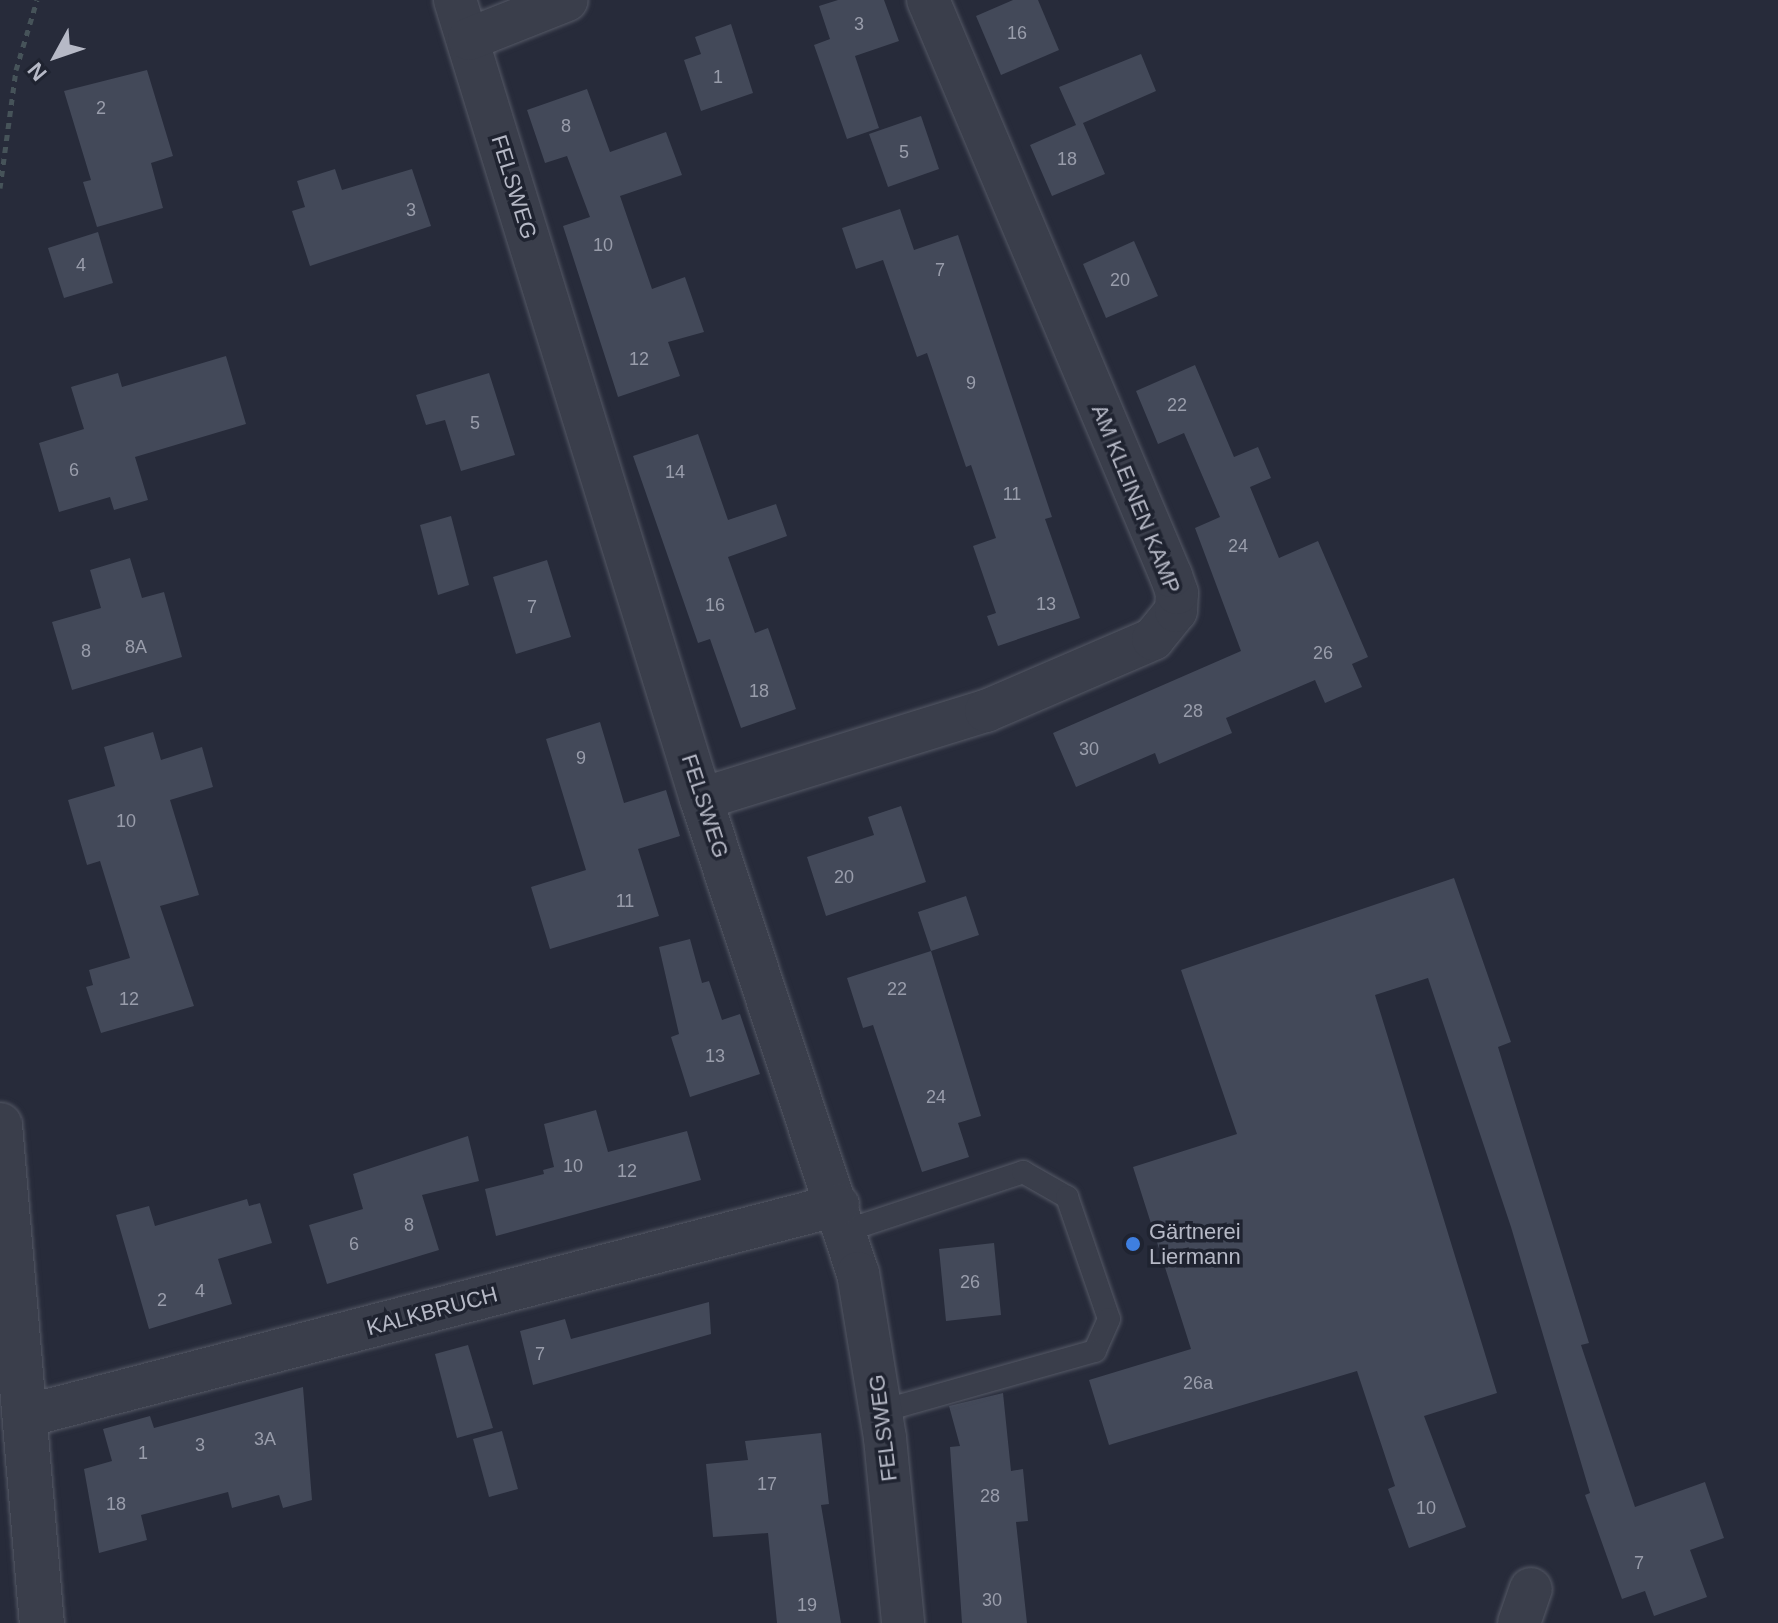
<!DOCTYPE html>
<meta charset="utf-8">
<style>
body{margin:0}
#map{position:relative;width:1778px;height:1623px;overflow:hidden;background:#272b3a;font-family:Arial,sans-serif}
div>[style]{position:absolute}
.building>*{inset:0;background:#434959}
.path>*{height:5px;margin-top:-2.5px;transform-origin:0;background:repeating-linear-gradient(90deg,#465359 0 6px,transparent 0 12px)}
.roads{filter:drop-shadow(0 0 2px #555966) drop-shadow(0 0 2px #555966)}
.service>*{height:22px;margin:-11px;padding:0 11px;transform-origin:11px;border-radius:11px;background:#3a3e4b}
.minor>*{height:42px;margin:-21px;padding:0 21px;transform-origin:21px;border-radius:21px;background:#3a3e4b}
.tertiary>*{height:44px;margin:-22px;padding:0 22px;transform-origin:22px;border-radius:22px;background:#3a3e4b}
.dots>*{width:22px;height:22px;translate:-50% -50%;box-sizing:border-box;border:4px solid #1f2330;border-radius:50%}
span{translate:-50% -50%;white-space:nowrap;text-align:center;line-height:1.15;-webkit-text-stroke:7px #1f2330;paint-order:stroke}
.number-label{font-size:18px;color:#999dab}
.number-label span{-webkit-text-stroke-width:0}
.street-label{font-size:22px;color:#b6b9c6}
.poi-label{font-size:22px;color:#b6b9c6}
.left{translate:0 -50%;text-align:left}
.north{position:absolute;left:16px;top:16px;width:80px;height:80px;-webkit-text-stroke:6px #1f2330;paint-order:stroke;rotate:230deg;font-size:22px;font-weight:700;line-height:32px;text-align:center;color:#b6b9c6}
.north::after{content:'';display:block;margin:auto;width:28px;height:36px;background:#b6b9c6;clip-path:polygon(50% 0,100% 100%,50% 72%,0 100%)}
</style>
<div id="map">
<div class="building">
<div style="clip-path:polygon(838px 0,884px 0,899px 41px,855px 56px,879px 128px,847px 139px,814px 45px,830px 39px,819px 6px)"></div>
<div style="clip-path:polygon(1013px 0,1038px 0,1059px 50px,1001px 75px,976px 16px)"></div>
<div style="clip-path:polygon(731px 24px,753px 93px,701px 111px,684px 60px,701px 54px,695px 37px)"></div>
<div style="clip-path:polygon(1141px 54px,1156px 91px,1083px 123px,1105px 174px,1052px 196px,1030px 145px,1076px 125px,1059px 87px)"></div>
<div style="clip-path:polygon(147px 70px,173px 156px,151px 163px,163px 208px,97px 227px,83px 182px,91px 180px,64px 91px)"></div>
<div style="clip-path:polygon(587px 89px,610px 152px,666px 132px,682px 175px,620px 196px,652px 289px,685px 277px,704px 332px,668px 342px,680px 376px,618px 397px,563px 226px,590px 217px,567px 156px,545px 163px,527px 110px)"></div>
<div style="clip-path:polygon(921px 116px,939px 169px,888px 187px,869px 134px)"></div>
<div style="clip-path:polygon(335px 169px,342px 190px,412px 169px,431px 226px,310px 266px,292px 211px,305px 207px,297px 181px)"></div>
<div style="clip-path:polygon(900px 209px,914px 250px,958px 235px,1052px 517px,1045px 519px,1080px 618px,998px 646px,987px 616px,996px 613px,973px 546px,996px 538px,971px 465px,966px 467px,927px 353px,917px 357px,883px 260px,856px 269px,842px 228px)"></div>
<div style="clip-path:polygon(98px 232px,113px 283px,64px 298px,48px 248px)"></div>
<div style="clip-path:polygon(1134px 241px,1158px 296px,1106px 318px,1083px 264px)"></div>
<div style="clip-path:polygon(226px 356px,246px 424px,135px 457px,148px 500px,114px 510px,110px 497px,59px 512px,39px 443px,84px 429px,71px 387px,118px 373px,122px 387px)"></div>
<div style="clip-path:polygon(1195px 365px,1234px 457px,1258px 447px,1271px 478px,1250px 487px,1279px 558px,1318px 541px,1368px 657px,1352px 664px,1362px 687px,1325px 703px,1315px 680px,1226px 718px,1232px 733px,1159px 764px,1155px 753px,1076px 787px,1053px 733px,1241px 651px,1195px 528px,1220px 517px,1184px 433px,1158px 444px,1136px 391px)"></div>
<div style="clip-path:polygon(489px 373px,515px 455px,461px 471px,445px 420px,426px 425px,416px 395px)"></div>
<div style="clip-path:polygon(698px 434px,728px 520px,776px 504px,787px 536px,728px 557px,755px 633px,768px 628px,796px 709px,741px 728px,710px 639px,698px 643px,633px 456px)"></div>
<div style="clip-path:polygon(451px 516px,469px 585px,438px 595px,420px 525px)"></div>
<div style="clip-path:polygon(130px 558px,142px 598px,164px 592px,182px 657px,72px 690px,52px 622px,101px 608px,90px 570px)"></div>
<div style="clip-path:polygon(547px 560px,571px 637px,516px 654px,493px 577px)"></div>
<div style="clip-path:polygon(600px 722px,624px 803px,666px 790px,680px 836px,638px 849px,659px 916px,550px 949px,531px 887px,586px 870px,546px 739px)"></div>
<div style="clip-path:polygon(153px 732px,161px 760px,202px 747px,213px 787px,170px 800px,199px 895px,160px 906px,194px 1006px,101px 1033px,86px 987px,93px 985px,89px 970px,130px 958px,100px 861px,87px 865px,68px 800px,115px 786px,104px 747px)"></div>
<div style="clip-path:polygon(901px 806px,926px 882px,826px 916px,807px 857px,874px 835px,868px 817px)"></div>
<div style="clip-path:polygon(1454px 878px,1511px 1042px,1498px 1047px,1589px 1343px,1581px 1345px,1635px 1507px,1705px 1482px,1724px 1538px,1690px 1550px,1707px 1597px,1654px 1616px,1645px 1591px,1622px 1599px,1585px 1495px,1590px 1493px,1511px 1227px,1428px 978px,1375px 995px,1497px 1393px,1424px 1416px,1466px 1527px,1409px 1548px,1388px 1489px,1395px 1486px,1357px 1371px,1109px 1445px,1089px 1380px,1191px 1349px,1133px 1167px,1237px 1134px,1181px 970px)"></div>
<div style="clip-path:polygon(966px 896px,979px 935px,931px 951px,918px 912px)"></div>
<div style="clip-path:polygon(690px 939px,702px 983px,709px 981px,722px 1020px,740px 1014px,760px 1074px,690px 1097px,671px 1037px,679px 1034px,659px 947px)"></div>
<div style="clip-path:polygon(931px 951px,981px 1116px,958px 1123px,969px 1157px,922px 1172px,873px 1025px,863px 1028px,847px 978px)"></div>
<div style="clip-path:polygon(596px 1110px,608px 1152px,687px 1131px,701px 1180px,496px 1236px,485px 1189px,544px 1174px,543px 1170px,554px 1167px,544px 1124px)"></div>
<div style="clip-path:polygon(468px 1136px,479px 1181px,422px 1195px,439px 1250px,327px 1284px,309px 1225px,363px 1209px,353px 1174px)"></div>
<div style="clip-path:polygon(247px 1199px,249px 1206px,260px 1203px,272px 1243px,218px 1259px,232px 1304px,149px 1329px,116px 1215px,149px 1206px,155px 1226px)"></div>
<div style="clip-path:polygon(994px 1243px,1001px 1315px,946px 1321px,939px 1249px)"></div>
<div style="clip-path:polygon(709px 1302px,711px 1334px,533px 1385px,520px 1331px,565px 1319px,571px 1339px)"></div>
<div style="clip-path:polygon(468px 1345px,493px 1428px,457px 1438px,435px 1354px)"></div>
<div style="clip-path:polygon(303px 1387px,312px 1500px,283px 1508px,279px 1495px,232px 1508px,228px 1492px,141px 1515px,147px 1540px,99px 1553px,84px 1469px,112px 1461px,103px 1429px,150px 1416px,154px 1428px)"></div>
<div style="clip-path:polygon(1003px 1393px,1011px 1471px,1023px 1469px,1028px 1521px,1016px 1522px,1027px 1623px,962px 1623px,950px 1447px,960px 1446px,949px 1406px)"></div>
<div style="clip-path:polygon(502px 1431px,518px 1489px,489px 1497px,473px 1439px)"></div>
<div style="clip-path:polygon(821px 1433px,829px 1504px,821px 1505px,841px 1623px,777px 1623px,768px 1533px,713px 1537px,706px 1464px,748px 1460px,745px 1441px)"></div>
</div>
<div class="path">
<div style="left:0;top:188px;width:119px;rotate:-82.3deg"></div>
<div style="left:16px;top:70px;width:73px;rotate:-73.3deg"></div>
</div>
<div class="roads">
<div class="service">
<div style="left:845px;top:1231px;width:188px;rotate:-18.3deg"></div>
<div style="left:1023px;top:1172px;width:51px;rotate:29.6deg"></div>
<div style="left:1067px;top:1197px;width:129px;rotate:71deg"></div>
<div style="left:1109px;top:1319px;width:35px;rotate:114deg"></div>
<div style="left:1095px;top:1351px;width:222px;rotate:164.3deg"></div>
</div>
<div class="minor">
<div style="left:455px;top:0;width:836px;rotate:72.89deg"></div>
<div style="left:701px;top:799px;width:499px;rotate:71.7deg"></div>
<div style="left:858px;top:1273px;width:167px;rotate:80.7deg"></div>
<div style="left:885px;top:1438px;width:186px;rotate:84.4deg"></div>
<div style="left:469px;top:39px;width:105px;rotate:-21.7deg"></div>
<div style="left:701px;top:799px;width:298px;rotate:-17.2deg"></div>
<div style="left:986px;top:711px;width:182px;rotate:-23.3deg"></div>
<div style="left:1153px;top:639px;width:36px;rotate:-51deg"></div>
<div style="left:1176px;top:611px;width:18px;rotate:-87deg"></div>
<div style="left:1177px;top:593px;width:18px;rotate:-109deg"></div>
<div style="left:1171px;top:576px;width:625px;rotate:-112.87deg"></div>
<div style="left:26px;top:1416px;width:839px;rotate:-14.57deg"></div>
<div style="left:1519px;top:1623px;width:36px;rotate:-71deg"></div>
</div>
<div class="tertiary">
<div style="left:0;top:1125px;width:500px;rotate:85.2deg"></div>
</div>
</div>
<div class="dots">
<div style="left:1133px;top:1244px;background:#3f7fe0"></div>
</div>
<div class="number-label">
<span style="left:859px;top:24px">3</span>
<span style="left:1017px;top:33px">16</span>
<span style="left:718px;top:77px">1</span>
<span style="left:101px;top:108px">2</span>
<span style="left:566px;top:126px">8</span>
<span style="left:904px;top:152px">5</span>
<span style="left:1067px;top:159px">18</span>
<span style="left:411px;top:210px">3</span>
<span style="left:603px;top:245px">10</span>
<span style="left:81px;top:265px">4</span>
<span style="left:940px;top:270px">7</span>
<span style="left:1120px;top:280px">20</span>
<span style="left:639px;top:359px">12</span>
<span style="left:971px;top:383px">9</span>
<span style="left:1177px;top:405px">22</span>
<span style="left:475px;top:423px">5</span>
<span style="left:74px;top:470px">6</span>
<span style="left:675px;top:472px">14</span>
<span style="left:1012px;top:494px">11</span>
<span style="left:1238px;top:546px">24</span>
<span style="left:1046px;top:604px">13</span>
<span style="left:715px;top:605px">16</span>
<span style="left:532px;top:607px">7</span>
<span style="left:136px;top:647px">8A</span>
<span style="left:86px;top:651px">8</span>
<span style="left:1323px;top:653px">26</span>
<span style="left:759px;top:691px">18</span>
<span style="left:1193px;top:711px">28</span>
<span style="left:1089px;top:749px">30</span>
<span style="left:581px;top:758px">9</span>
<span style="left:126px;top:821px">10</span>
<span style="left:844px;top:877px">20</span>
<span style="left:625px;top:901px">11</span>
<span style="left:897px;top:989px">22</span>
<span style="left:129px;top:999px">12</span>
<span style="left:715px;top:1056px">13</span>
<span style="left:936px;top:1097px">24</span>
<span style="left:573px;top:1166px">10</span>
<span style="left:627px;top:1171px">12</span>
<span style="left:409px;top:1225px">8</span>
<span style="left:354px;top:1244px">6</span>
<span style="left:970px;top:1282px">26</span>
<span style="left:200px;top:1291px">4</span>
<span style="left:162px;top:1300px">2</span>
<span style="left:540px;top:1354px">7</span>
<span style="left:1198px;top:1383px">26a</span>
<span style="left:265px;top:1439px">3A</span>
<span style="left:200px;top:1445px">3</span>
<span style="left:143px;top:1453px">1</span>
<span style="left:767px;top:1484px">17</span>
<span style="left:990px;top:1496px">28</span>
<span style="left:116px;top:1504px">18</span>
<span style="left:1426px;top:1508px">10</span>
<span style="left:1639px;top:1563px">7</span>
<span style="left:992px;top:1600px">30</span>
<span style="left:807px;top:1605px">19</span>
</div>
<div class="street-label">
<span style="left:514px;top:187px;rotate:73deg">FELSWEG</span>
<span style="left:1136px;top:499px;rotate:68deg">AM KLEINEN KAMP</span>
<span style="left:705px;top:806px;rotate:72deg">FELSWEG</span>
<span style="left:432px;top:1311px;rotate:-15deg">KALKBRUCH</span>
<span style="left:883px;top:1428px;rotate:-97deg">FELSWEG</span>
</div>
<div class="poi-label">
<span class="left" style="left:1149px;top:1244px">Gärtnerei<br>Liermann</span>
</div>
<div class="north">N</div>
</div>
